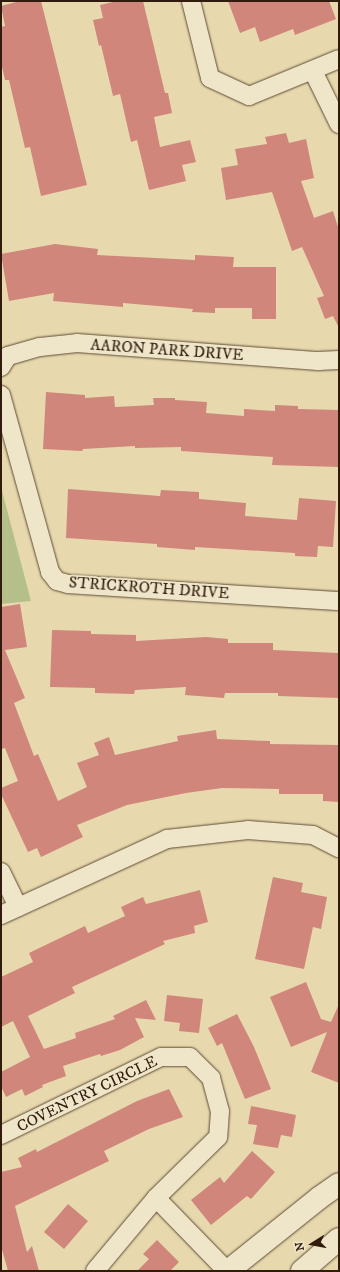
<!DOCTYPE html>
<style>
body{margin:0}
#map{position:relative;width:340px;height:1272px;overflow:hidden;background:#e7d9ad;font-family:"IM FELL DW Pica",serif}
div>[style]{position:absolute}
.green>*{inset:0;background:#b5bf8a}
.building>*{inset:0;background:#d0867b}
.roads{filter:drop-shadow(0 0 1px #5e4a35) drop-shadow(0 0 1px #5e4a35)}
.street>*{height:18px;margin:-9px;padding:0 9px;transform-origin:9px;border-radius:9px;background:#efe6ca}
.secondary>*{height:22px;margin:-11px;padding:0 11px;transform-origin:11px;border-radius:11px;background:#efe6ca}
span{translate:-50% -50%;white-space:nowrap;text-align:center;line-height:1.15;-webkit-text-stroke:3.5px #efe6ca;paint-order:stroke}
.street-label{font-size:16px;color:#301b0d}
.frame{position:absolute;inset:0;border:2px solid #301b0d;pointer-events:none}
.north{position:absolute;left:292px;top:1224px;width:40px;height:40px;-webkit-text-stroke:3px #efe6ca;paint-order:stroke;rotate:259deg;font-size:11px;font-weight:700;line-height:16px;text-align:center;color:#301b0d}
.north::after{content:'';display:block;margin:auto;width:14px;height:18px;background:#301b0d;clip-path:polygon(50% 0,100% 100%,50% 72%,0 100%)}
</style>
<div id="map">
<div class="green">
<div style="clip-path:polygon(1px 487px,31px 601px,1px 604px)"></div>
</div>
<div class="building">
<div style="clip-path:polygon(20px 1px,41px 1px,87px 185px,41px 196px,30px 147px,25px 148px,9px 80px,5px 80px,1px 62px,1px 27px,5px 26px,1px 6px)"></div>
<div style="clip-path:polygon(117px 1px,143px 1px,165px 93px,168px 93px,172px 113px,154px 117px,160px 147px,190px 140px,196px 162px,182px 165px,186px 181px,149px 190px,137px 140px,131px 142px,120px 94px,113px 96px,101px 45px,99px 46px,93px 20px,103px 18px,100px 5px)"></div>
<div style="clip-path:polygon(228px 1px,329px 1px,336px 19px,295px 35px,293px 29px,260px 42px,255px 27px,240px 33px)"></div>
<div style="clip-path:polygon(286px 133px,289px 143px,306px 139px,314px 178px,301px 181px,314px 218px,333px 211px,339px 230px,339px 328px,333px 316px,325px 319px,317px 298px,324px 296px,302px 247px,292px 251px,272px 192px,226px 200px,221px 168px,238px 165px,235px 149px,267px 144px,265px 137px)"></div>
<div style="clip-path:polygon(55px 244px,98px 249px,97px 255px,195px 260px,195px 255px,234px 257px,233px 267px,276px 267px,276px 319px,252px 319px,252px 308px,215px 308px,215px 313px,192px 312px,193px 309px,123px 303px,123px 307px,53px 301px,54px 293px,9px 301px,1px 254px)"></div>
<div style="clip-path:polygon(46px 392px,85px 395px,85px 398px,114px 396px,115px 407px,154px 405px,153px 398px,175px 398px,175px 400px,207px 402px,206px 413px,244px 416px,244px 409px,275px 411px,275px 405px,298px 406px,298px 409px,339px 410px,339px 467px,272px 465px,273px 457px,181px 451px,181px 447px,135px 448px,135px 446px,83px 449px,82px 451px,43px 449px)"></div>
<div style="clip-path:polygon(68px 489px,160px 496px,161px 490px,199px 492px,199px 499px,246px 503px,245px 516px,297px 520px,299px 498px,336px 501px,333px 547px,318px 546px,317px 557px,295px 556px,295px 553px,195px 547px,195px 550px,157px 547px,157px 544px,66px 538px)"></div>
<div style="clip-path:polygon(20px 604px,27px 647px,5px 650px,25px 698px,14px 703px,34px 756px,38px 754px,58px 801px,87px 787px,77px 763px,99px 755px,94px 743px,109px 737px,115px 755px,178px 741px,177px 736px,216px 730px,217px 739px,270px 741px,270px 744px,339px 745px,339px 802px,323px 801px,323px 794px,279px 794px,279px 789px,222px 788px,186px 793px,127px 805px,77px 825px,83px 837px,41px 857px,37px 848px,28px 852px,1px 794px,1px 788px,18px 781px,5px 748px,1px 749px,1px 607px)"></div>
<div style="clip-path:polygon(52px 630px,91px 631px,91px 634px,136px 635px,136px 641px,206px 637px,228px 639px,228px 643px,273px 643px,273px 650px,339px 653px,339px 698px,278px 696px,278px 693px,225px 693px,224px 698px,185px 695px,186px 687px,135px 690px,134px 694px,95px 693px,95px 688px,50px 687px)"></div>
<div style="clip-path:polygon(273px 877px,303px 883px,301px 892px,327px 897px,321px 929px,313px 927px,304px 969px,255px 959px)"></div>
<div style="clip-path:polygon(200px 890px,208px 922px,194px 926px,195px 933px,163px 941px,165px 944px,72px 987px,75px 993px,28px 1016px,44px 1049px,76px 1038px,75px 1033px,115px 1019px,113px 1016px,146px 1000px,156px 1020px,135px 1018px,144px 1037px,120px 1050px,101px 1056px,100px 1054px,63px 1066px,66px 1076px,42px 1085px,43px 1087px,25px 1096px,22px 1089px,6px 1097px,1px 1086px,1px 1072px,30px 1057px,13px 1021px,1px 1027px,1px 977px,33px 962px,29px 953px,85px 926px,88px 933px,125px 916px,121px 907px,143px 897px,146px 904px)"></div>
<div style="clip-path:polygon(306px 982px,321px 1019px,331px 1022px,339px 1004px,339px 1083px,311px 1072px,327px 1032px,291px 1047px,270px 997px)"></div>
<div style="clip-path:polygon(167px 995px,203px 999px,199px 1033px,179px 1031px,180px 1023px,164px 1021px)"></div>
<div style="clip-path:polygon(237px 1014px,254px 1047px,271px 1089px,245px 1099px,222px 1043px,217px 1046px,208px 1028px)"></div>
<div style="clip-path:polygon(169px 1089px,183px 1117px,149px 1129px,104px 1151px,109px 1161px,15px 1206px,27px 1252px,32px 1246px,39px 1271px,8px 1271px,1px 1246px,1px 1172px,22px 1167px,18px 1158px,36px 1149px,37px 1152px,137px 1101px)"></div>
<div style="clip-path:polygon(251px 1106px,296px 1115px,292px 1137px,281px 1135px,278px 1148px,253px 1144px,257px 1125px,248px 1124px)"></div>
<div style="clip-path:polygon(252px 1151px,275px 1172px,251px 1199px,247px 1196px,211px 1225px,191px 1200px,220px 1177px,224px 1183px)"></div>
<div style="clip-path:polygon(68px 1204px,88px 1221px,64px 1249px,44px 1232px)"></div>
<div style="clip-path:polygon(157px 1240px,179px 1262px,170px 1271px,137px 1271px,149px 1259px,143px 1254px)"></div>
</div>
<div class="roads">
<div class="street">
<div style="left:191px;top:1px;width:79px;rotate:76.1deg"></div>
<div style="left:210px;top:78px;width:43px;rotate:24.8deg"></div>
<div style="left:249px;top:96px;width:97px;rotate:-22.3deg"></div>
<div style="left:313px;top:71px;width:59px;rotate:63.9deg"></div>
<div style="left:1px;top:367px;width:13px;rotate:-58deg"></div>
<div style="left:8px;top:356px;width:33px;rotate:-16deg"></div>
<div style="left:40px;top:347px;width:37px;rotate:-6deg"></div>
<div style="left:77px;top:343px;width:242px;rotate:4.3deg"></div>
<div style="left:318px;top:361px;width:21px;rotate:-3deg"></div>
<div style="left:1px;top:395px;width:184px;rotate:74.5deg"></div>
<div style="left:50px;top:572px;width:11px;rotate:52deg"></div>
<div style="left:57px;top:581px;width:11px;rotate:15deg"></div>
<div style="left:68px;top:584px;width:272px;rotate:3.6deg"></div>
<div style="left:1px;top:872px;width:39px;rotate:64deg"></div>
<div style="left:1px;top:915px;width:183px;rotate:-24.6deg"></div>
<div style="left:167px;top:839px;width:81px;rotate:-6.3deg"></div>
<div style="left:248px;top:830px;width:65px;rotate:4.4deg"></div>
<div style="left:313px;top:835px;width:29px;rotate:27deg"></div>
<div style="left:1px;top:1135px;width:178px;rotate:-26deg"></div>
<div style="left:161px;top:1057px;width:29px"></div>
<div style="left:190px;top:1057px;width:30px;rotate:45deg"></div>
<div style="left:211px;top:1078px;width:34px;rotate:75deg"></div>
<div style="left:220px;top:1111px;width:26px;rotate:94deg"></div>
<div style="left:218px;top:1137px;width:87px;rotate:135.5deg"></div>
<div style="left:156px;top:1198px;width:95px;rotate:129.9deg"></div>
<div style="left:156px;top:1198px;width:102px;rotate:45.8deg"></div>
</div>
<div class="secondary">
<div style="left:228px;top:1271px;width:117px;rotate:-38.7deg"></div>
<div style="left:319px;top:1198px;width:24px;rotate:-35deg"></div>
<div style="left:302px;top:1271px;width:49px;rotate:-40.9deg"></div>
</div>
</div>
<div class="street-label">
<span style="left:167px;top:350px;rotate:4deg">AARON PARK DRIVE</span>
<span style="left:149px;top:588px;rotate:4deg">STRICKROTH DRIVE</span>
<span style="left:87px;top:1094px;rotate:-26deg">COVENTRY CIRCLE</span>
</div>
<div class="frame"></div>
<div class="north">N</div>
</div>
